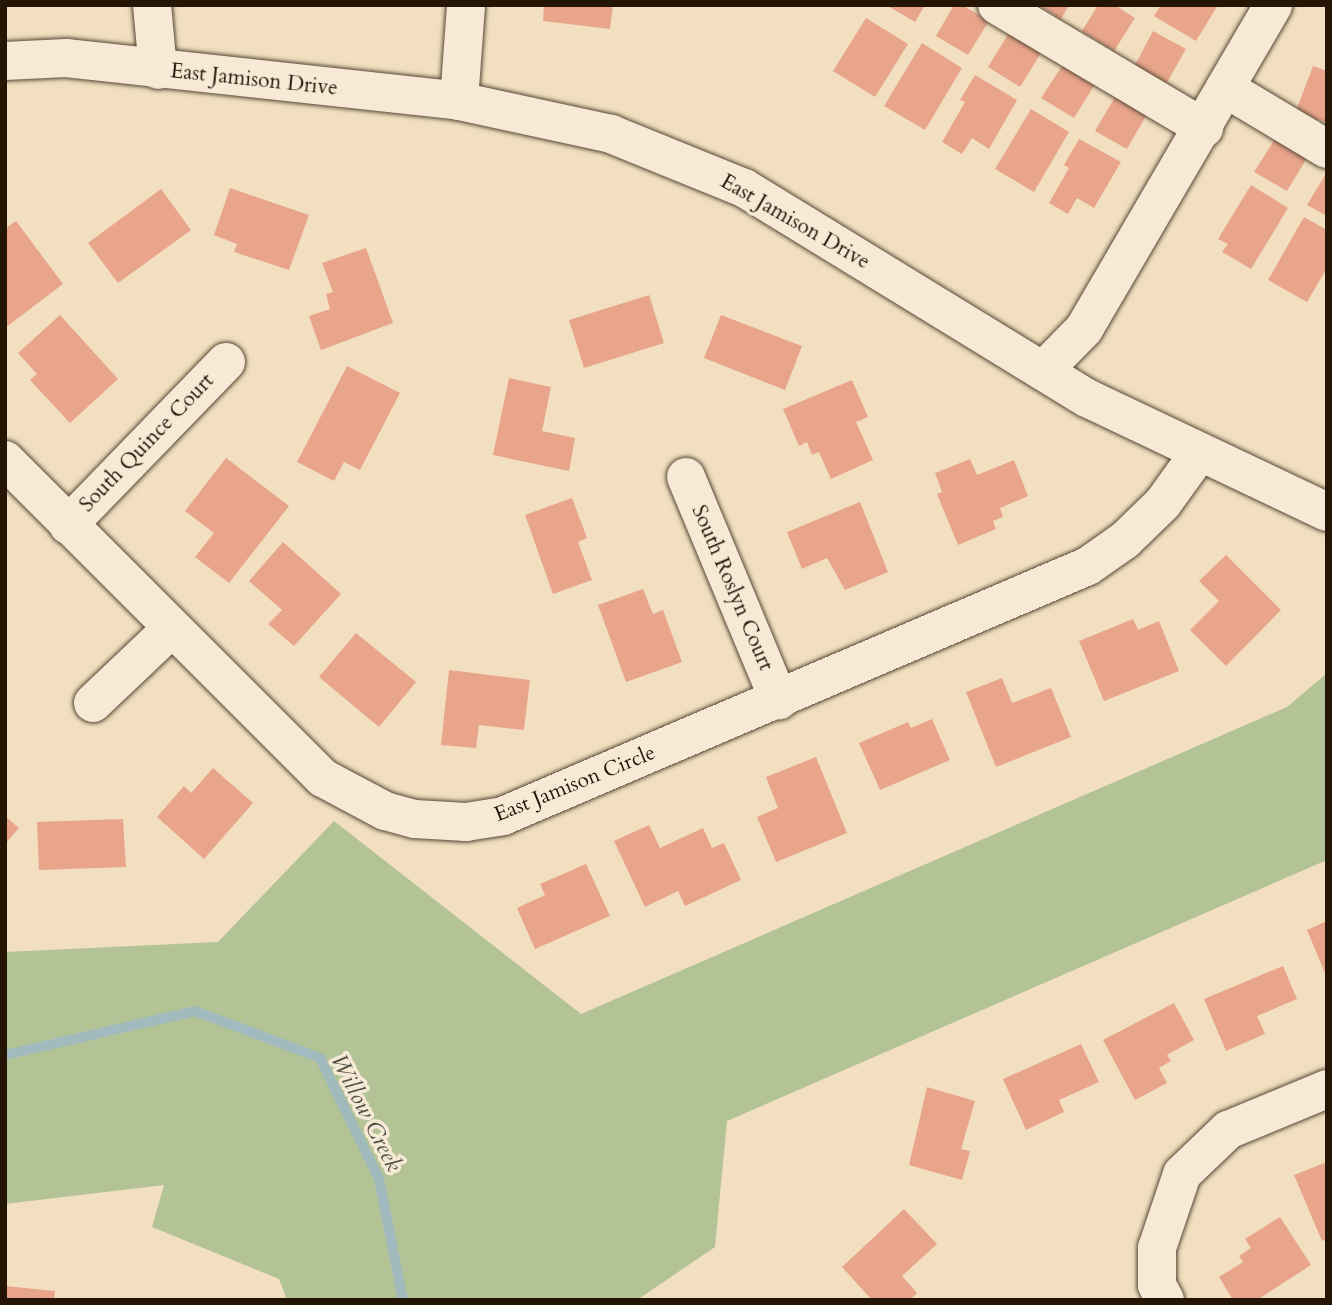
<!DOCTYPE html>
<style>
body{margin:0}
#map{position:relative;width:1332px;height:1305px;overflow:hidden;background:#f1dfc0;font-family:Cardo,serif}
div>[style]{position:absolute}
.green>*{inset:0;background:#b4c396}
.stream>*{height:10px;margin:-5px;padding:0 5px;transform-origin:5px;border-radius:5px;background:#a0babe}
.building>*{inset:0;background:#e8a58c}
.roads{filter:drop-shadow(0 0 2px #584834) drop-shadow(0 0 2px #584834)}
.minor>*{height:38px;margin:-19px;padding:0 19px;transform-origin:19px;border-radius:19px;background:#f6ead6}
span{translate:-50% -50%;white-space:nowrap;text-align:center;line-height:1.15;-webkit-text-stroke:7px #f6ead6;paint-order:stroke}
.street-label{font-size:21px;color:#251505}
.water-label{font-size:23px;color:#504f46;font-style:italic}
.frame{position:absolute;inset:0;border:7px solid #251505;pointer-events:none}
</style>
<div id="map">
<div class="green">
<div style="clip-path:polygon(1327px 673px,1327px 860px,727px 1121px,715px 1247px,637px 1300px,287px 1300px,279px 1279px,152px 1227px,164px 1185px,5px 1204px,5px 952px,218px 942px,334px 821px,581px 1014px,1287px 707px)"></div>
</div>
<div class="stream">
<div style="left:5px;top:1055px;width:195px;rotate:-13deg"></div>
<div style="left:195px;top:1011px;width:134px;rotate:20.6deg"></div>
<div style="left:320px;top:1058px;width:135px;rotate:64deg"></div>
<div style="left:379px;top:1179px;width:123px;rotate:78.8deg"></div>
</div>
<div class="building">
<div style="clip-path:polygon(544px 5px,613px 5px,610px 29px,543px 21px)"></div>
<div style="clip-path:polygon(886px 5px,925px 5px,915px 22px)"></div>
<div style="clip-path:polygon(954px 5px,962px 5px,989px 21px,968px 55px,936px 36px)"></div>
<div style="clip-path:polygon(1039px 5px,1069px 5px,1061px 19px)"></div>
<div style="clip-path:polygon(1098px 5px,1115px 5px,1135px 18px,1114px 51px,1082px 31px)"></div>
<div style="clip-path:polygon(1161px 5px,1218px 5px,1196px 41px,1154px 16px)"></div>
<div style="clip-path:polygon(866px 18px,908px 44px,875px 97px,833px 71px)"></div>
<div style="clip-path:polygon(1153px 31px,1186px 49px,1166px 84px,1134px 67px)"></div>
<div style="clip-path:polygon(1009px 33px,1041px 53px,1020px 87px,988px 67px)"></div>
<div style="clip-path:polygon(922px 43px,962px 68px,925px 130px,884px 106px)"></div>
<div style="clip-path:polygon(1062px 66px,1094px 86px,1074px 118px,1041px 98px)"></div>
<div style="clip-path:polygon(1313px 66px,1327px 71px,1327px 123px,1296px 111px)"></div>
<div style="clip-path:polygon(975px 75px,1017px 100px,989px 149px,972px 138px,962px 154px,942px 142px,965px 102px,960px 100px)"></div>
<div style="clip-path:polygon(1115px 97px,1146px 116px,1127px 149px,1095px 131px)"></div>
<div style="clip-path:polygon(1031px 109px,1069px 132px,1034px 192px,995px 169px)"></div>
<div style="clip-path:polygon(1079px 139px,1121px 162px,1094px 208px,1077px 198px,1068px 214px,1049px 203px,1069px 168px,1064px 165px)"></div>
<div style="clip-path:polygon(1275px 139px,1307px 158px,1287px 191px,1254px 172px)"></div>
<div style="clip-path:polygon(1327px 172px,1327px 216px,1307px 205px)"></div>
<div style="clip-path:polygon(1251px 185px,1288px 208px,1251px 269px,1222px 252px,1228px 244px,1218px 239px)"></div>
<div style="clip-path:polygon(230px 188px,309px 215px,289px 270px,234px 252px,237px 244px,214px 235px)"></div>
<div style="clip-path:polygon(161px 189px,191px 230px,118px 283px,88px 243px)"></div>
<div style="clip-path:polygon(1304px 217px,1327px 230px,1327px 268px,1307px 302px,1268px 280px)"></div>
<div style="clip-path:polygon(16px 221px,63px 284px,5px 328px,5px 229px)"></div>
<div style="clip-path:polygon(366px 248px,393px 323px,321px 350px,309px 316px,330px 309px,326px 294px,333px 292px,322px 263px)"></div>
<div style="clip-path:polygon(649px 295px,664px 343px,584px 368px,569px 320px)"></div>
<div style="clip-path:polygon(60px 315px,118px 379px,70px 423px,30px 380px,37px 374px,18px 353px)"></div>
<div style="clip-path:polygon(721px 315px,802px 346px,785px 390px,704px 358px)"></div>
<div style="clip-path:polygon(347px 366px,400px 393px,360px 470px,344px 462px,334px 481px,297px 462px)"></div>
<div style="clip-path:polygon(509px 378px,551px 387px,542px 431px,575px 438px,569px 471px,493px 455px)"></div>
<div style="clip-path:polygon(852px 380px,868px 417px,856px 422px,873px 460px,831px 479px,819px 452px,812px 455px,807px 442px,799px 446px,783px 409px)"></div>
<div style="clip-path:polygon(226px 458px,289px 506px,229px 583px,195px 557px,214px 533px,185px 511px)"></div>
<div style="clip-path:polygon(970px 459px,977px 475px,1014px 460px,1028px 496px,1000px 508px,1003px 517px,993px 521px,996px 529px,958px 545px,937px 494px,942px 492px,935px 473px)"></div>
<div style="clip-path:polygon(572px 498px,587px 538px,578px 542px,592px 580px,553px 594px,525px 515px)"></div>
<div style="clip-path:polygon(860px 502px,888px 572px,845px 590px,827px 558px,802px 569px,787px 532px)"></div>
<div style="clip-path:polygon(283px 542px,341px 594px,294px 646px,268px 624px,282px 610px,249px 581px)"></div>
<div style="clip-path:polygon(1226px 555px,1281px 610px,1226px 666px,1190px 630px,1219px 601px,1199px 581px)"></div>
<div style="clip-path:polygon(643px 589px,653px 614px,663px 610px,682px 662px,626px 682px,598px 605px)"></div>
<div style="clip-path:polygon(1133px 619px,1138px 630px,1159px 621px,1179px 671px,1104px 701px,1079px 641px)"></div>
<div style="clip-path:polygon(356px 633px,416px 682px,379px 727px,319px 677px)"></div>
<div style="clip-path:polygon(449px 670px,530px 680px,524px 730px,479px 725px,476px 748px,441px 745px)"></div>
<div style="clip-path:polygon(1002px 678px,1012px 703px,1051px 688px,1071px 737px,996px 767px,966px 692px)"></div>
<div style="clip-path:polygon(932px 719px,950px 760px,880px 790px,859px 743px,908px 722px,911px 728px)"></div>
<div style="clip-path:polygon(816px 757px,847px 833px,776px 862px,757px 817px,778px 808px,766px 777px)"></div>
<div style="clip-path:polygon(213px 768px,253px 803px,204px 859px,157px 817px,184px 786px,191px 793px)"></div>
<div style="clip-path:polygon(5px 816px,19px 828px,5px 844px)"></div>
<div style="clip-path:polygon(123px 819px,126px 867px,39px 870px,37px 822px)"></div>
<div style="clip-path:polygon(649px 825px,660px 848px,703px 828px,712px 848px,724px 843px,741px 880px,685px 906px,678px 891px,645px 907px,614px 841px)"></div>
<div style="clip-path:polygon(586px 864px,610px 916px,535px 949px,517px 908px,545px 895px,540px 884px)"></div>
<div style="clip-path:polygon(1327px 921px,1327px 978px,1307px 930px)"></div>
<div style="clip-path:polygon(1283px 966px,1297px 999px,1257px 1016px,1265px 1034px,1226px 1051px,1204px 999px)"></div>
<div style="clip-path:polygon(1174px 1003px,1194px 1040px,1167px 1055px,1171px 1061px,1159px 1068px,1167px 1083px,1135px 1100px,1103px 1040px)"></div>
<div style="clip-path:polygon(1081px 1044px,1099px 1082px,1059px 1100px,1064px 1112px,1026px 1130px,1003px 1079px)"></div>
<div style="clip-path:polygon(927px 1087px,975px 1101px,961px 1149px,970px 1151px,962px 1180px,909px 1165px)"></div>
<div style="clip-path:polygon(1327px 1162px,1327px 1239px,1322px 1241px,1294px 1175px)"></div>
<div style="clip-path:polygon(904px 1209px,937px 1244px,902px 1276px,917px 1293px,910px 1300px,872px 1300px,842px 1267px)"></div>
<div style="clip-path:polygon(1280px 1217px,1311px 1265px,1257px 1300px,1233px 1300px,1219px 1277px,1243px 1262px,1239px 1256px,1251px 1248px,1245px 1239px)"></div>
<div style="clip-path:polygon(5px 1286px,55px 1291px,54px 1300px,5px 1300px)"></div>
</div>
<div class="roads">
<div class="minor">
<div style="left:152px;top:5px;width:65px;rotate:84.7deg"></div>
<div style="left:997px;top:5px;width:241px;rotate:30.7deg"></div>
<div style="left:5px;top:61px;width:61px;rotate:-2.8deg"></div>
<div style="left:66px;top:58px;width:395px;rotate:6.2deg"></div>
<div style="left:459px;top:101px;width:156px;rotate:12.2deg"></div>
<div style="left:611px;top:134px;width:144px;rotate:22.1deg"></div>
<div style="left:744px;top:188px;width:402px;rotate:31.5deg"></div>
<div style="left:1087px;top:398px;width:266px;rotate:25.4deg"></div>
<div style="left:1225px;top:88px;width:119px;rotate:30.9deg"></div>
<div style="left:459px;top:101px;width:96px;rotate:-85.8deg"></div>
<div style="left:1043px;top:371px;width:59px;rotate:-45.7deg"></div>
<div style="left:1084px;top:329px;width:375px;rotate:-59.7deg"></div>
<div style="left:5px;top:460px;width:450px;rotate:45deg"></div>
<div style="left:323px;top:778px;width:70px;rotate:28deg"></div>
<div style="left:385px;top:811px;width:31px;rotate:15deg"></div>
<div style="left:415px;top:819px;width:51px;rotate:3.4deg"></div>
<div style="left:466px;top:822px;width:37px;rotate:-9deg"></div>
<div style="left:503px;top:816px;width:636px;rotate:-23.14deg"></div>
<div style="left:1088px;top:566px;width:45px;rotate:-35.1deg"></div>
<div style="left:1125px;top:540px;width:53px;rotate:-44.2deg"></div>
<div style="left:1163px;top:503px;width:62px;rotate:-54.2deg"></div>
<div style="left:686px;top:477px;width:242px;rotate:67.4deg"></div>
<div style="left:68px;top:525px;width:227px;rotate:-45.9deg"></div>
<div style="left:93px;top:703px;width:109px;rotate:-43.5deg"></div>
<div style="left:1165px;top:1300px;width:17px;rotate:-118deg"></div>
<div style="left:1157px;top:1285px;width:37px;rotate:-90deg"></div>
<div style="left:1157px;top:1248px;width:78px;rotate:-71.3deg"></div>
<div style="left:1182px;top:1174px;width:64px;rotate:-43.7deg"></div>
<div style="left:1228px;top:1130px;width:107px;rotate:-22.5deg"></div>
</div>
</div>
<div class="street-label">
<span style="left:254px;top:80px;rotate:6deg">East Jamison Drive</span>
<span style="left:795px;top:222px;rotate:30deg">East Jamison Drive</span>
<span style="left:147px;top:443px;rotate:-46deg">South Quince Court</span>
<span style="left:732px;top:588px;rotate:67deg">South Roslyn Court</span>
<span style="left:575px;top:784px;rotate:-22deg">East Jamison Circle</span>
</div>
<div class="water-label">
<span style="left:366px;top:1113px;rotate:63deg">Willow Creek</span>
</div>
<div class="frame"></div>
</div>
